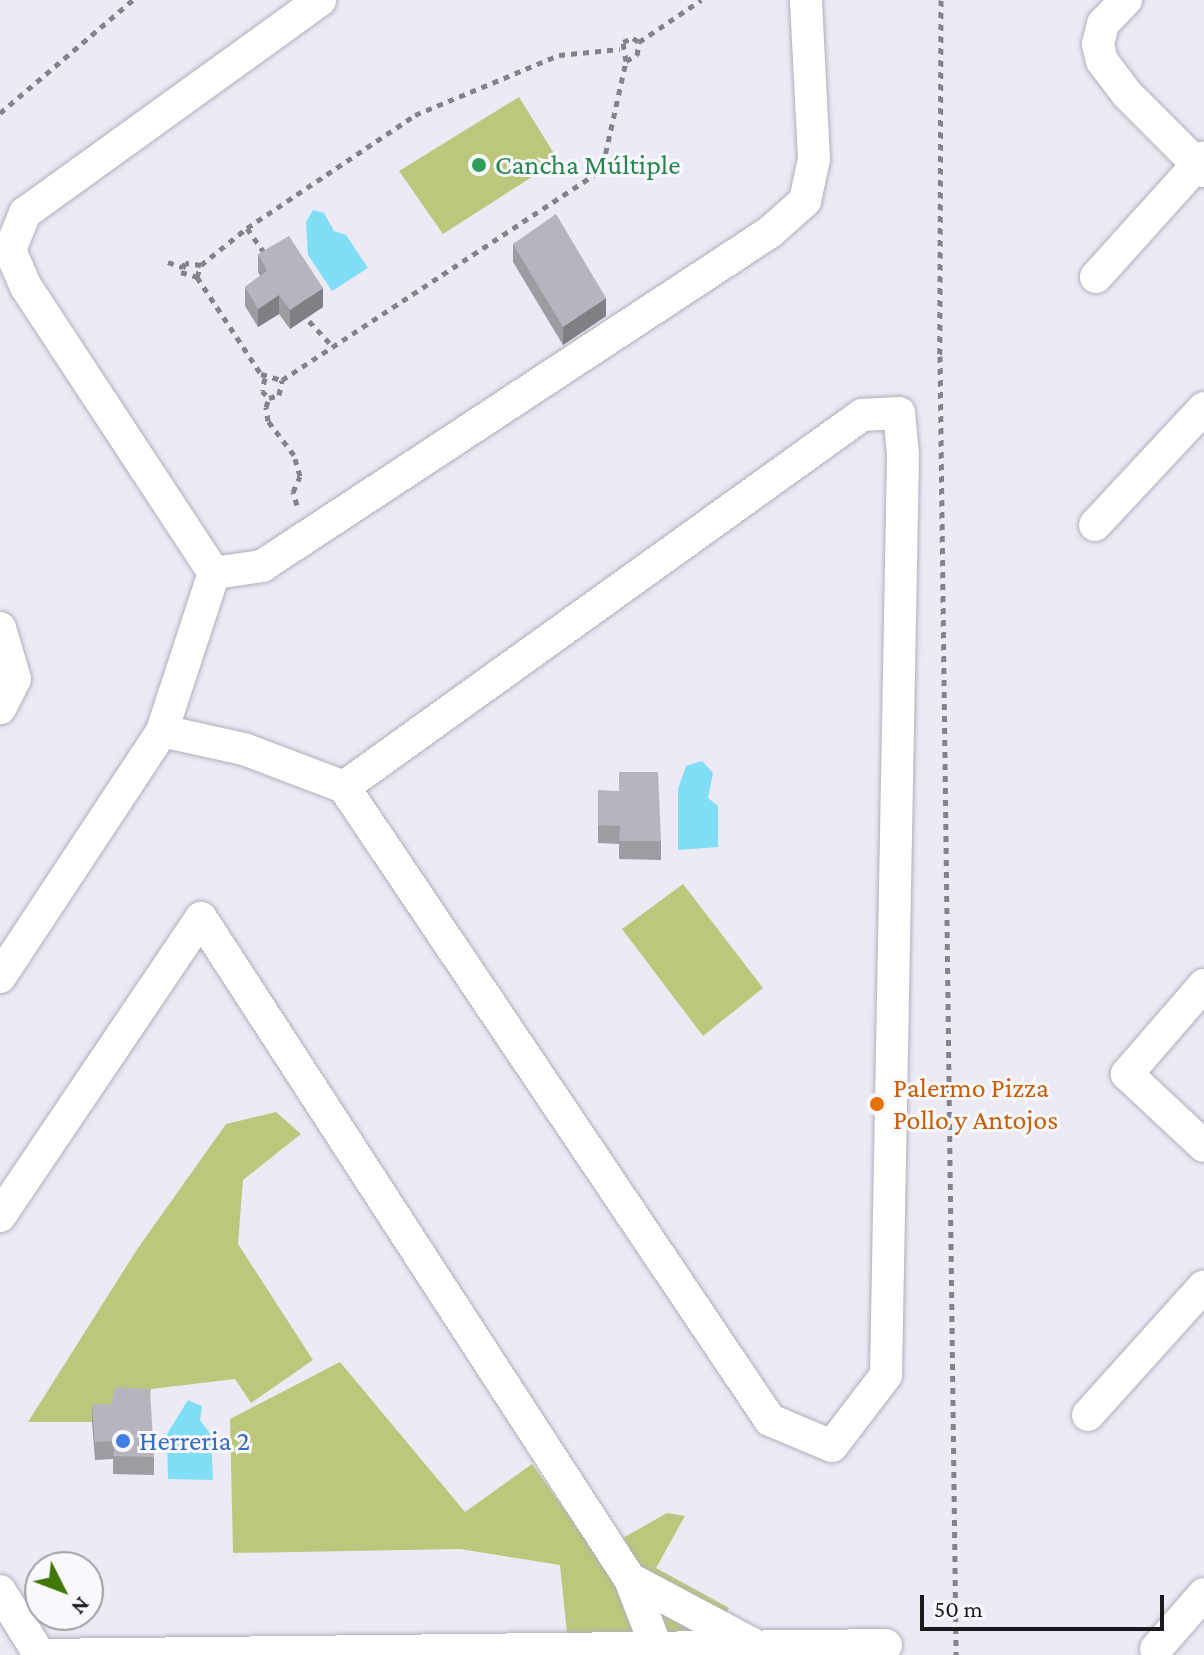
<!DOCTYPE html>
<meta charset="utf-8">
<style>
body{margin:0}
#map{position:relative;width:1204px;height:1655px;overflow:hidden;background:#eceaf4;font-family:"Crimson Pro",serif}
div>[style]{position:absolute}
.green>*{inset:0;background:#bdc77c}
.water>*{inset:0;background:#80def6}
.path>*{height:5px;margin-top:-2.5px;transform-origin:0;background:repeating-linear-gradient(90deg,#85838a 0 6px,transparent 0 12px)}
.roads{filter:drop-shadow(0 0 2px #b1afb9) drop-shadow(0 0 2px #b1afb9)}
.minor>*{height:32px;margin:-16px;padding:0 16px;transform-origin:16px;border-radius:16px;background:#fff}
.wall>*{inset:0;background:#9e9ba3}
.shaded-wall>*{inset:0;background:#817e85}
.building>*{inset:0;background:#b8b4be}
.dots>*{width:22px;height:22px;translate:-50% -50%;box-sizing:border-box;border:4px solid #f9f8fe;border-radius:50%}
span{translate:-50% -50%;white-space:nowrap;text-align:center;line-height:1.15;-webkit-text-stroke:6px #f9f8fe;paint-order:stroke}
.leisure-label{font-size:28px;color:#27864d}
.left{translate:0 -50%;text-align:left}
.food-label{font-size:28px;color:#c56008}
.shop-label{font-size:28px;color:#366cbe}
.north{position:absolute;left:24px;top:1551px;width:80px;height:80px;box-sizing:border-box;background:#f9f8fe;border:2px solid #a09fa4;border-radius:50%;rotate:132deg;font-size:22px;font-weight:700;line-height:32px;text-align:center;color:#1a191d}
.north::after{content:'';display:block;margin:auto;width:28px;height:36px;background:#407708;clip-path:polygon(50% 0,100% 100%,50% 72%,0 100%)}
.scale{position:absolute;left:920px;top:1595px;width:244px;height:36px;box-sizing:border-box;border:4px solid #1a191d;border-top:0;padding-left:10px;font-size:24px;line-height:28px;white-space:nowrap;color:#1a191d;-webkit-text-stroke:6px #f9f8fe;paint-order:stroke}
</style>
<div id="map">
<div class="green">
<div style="clip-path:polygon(519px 97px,558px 160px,443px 234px,399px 171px)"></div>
<div style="clip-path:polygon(683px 884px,763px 988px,703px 1036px,622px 929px)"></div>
<div style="clip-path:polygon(276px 1112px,301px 1134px,243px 1180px,238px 1244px,313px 1360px,251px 1403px,235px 1379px,151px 1389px,149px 1407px,111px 1422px,28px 1422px,138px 1248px,226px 1124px)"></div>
<div style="clip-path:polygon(340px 1362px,465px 1512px,532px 1464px,591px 1547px,623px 1538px,667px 1513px,685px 1516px,656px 1568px,729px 1608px,712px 1636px,567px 1633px,560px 1565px,460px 1549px,233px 1553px,230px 1419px)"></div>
</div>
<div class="water">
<div style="clip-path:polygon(313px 210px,324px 213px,334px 231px,346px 235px,368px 268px,332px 291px,308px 255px,306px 222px)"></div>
<div style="clip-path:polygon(702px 761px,713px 773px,708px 798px,718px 806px,718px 847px,678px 850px,678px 789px,686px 766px)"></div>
<div style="clip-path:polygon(188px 1400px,202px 1406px,200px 1420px,211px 1435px,213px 1480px,168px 1479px,167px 1434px)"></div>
</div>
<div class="path">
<div style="left:941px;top:0;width:356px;rotate:90.2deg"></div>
<div style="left:940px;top:356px;width:1299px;rotate:89.29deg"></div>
<div style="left:626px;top:61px;width:19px;rotate:-99deg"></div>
<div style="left:623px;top:42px;width:11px;rotate:-22deg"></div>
<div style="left:633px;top:38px;width:7px;rotate:34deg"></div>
<div style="left:0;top:113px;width:175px;rotate:-40.4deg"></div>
<div style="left:247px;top:228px;width:35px;rotate:55deg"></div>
<div style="left:168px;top:262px;width:15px;rotate:20deg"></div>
<div style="left:201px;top:265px;width:16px;rotate:-173deg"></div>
<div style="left:185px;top:263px;width:10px;rotate:114deg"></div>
<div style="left:181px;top:272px;width:17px;rotate:17deg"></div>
<div style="left:197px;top:277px;width:13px;rotate:-72deg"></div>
<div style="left:201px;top:265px;width:59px;rotate:-38.8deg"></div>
<div style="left:247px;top:228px;width:202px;rotate:-33.9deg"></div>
<div style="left:415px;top:115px;width:156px;rotate:-22.6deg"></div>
<div style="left:559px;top:55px;width:61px;rotate:-5.6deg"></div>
<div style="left:197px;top:277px;width:116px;rotate:56.6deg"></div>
<div style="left:261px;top:374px;width:22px;rotate:16deg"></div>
<div style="left:309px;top:321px;width:33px;rotate:47deg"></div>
<div style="left:265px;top:378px;width:13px;rotate:103deg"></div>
<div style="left:262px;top:391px;width:10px;rotate:45deg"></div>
<div style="left:297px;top:505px;width:14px;rotate:-107deg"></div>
<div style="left:293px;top:492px;width:17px;rotate:-66deg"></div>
<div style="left:300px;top:476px;width:22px;rotate:-106deg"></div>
<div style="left:294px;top:455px;width:43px;rotate:-127.4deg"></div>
<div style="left:268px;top:421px;width:14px;rotate:-98deg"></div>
<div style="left:266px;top:407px;width:9px;rotate:-72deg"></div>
<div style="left:269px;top:398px;width:10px;rotate:-17deg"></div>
<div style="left:279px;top:395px;width:15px;rotate:-79deg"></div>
<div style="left:282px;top:380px;width:373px;rotate:-33.3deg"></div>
<div style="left:594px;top:175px;width:13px;rotate:-48deg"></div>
<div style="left:603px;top:165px;width:107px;rotate:-77.5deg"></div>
<div style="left:626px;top:61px;width:13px;rotate:-29deg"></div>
<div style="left:637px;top:55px;width:13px;rotate:-81deg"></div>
<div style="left:639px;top:42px;width:75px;rotate:-34.1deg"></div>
</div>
<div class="roads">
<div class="minor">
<div style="left:1126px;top:0;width:33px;rotate:134deg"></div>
<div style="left:1103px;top:24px;width:21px;rotate:104deg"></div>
<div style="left:1098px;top:44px;width:17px;rotate:77deg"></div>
<div style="left:1102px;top:61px;width:41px;rotate:52.9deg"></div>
<div style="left:1127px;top:94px;width:109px;rotate:45deg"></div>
<div style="left:1096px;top:277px;width:161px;rotate:-48deg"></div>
<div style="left:1095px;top:525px;width:160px;rotate:-47deg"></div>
<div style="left:214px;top:573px;width:49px;rotate:-8.3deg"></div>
<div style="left:262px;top:566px;width:608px;rotate:-33.32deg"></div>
<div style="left:770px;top:232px;width:47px;rotate:-41.5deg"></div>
<div style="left:805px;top:201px;width:43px;rotate:-77.9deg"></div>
<div style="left:814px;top:159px;width:159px;rotate:-92.9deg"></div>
<div style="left:214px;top:573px;width:342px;rotate:-123.3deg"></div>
<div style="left:26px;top:287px;width:40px;rotate:-113.4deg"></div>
<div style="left:10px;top:250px;width:40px;rotate:-68deg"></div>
<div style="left:25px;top:213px;width:364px;rotate:-35.8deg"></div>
<div style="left:0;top:628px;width:53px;rotate:73.6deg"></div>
<div style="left:15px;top:679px;width:33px;rotate:117deg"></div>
<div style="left:162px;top:731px;width:84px;rotate:12.4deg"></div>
<div style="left:244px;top:749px;width:107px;rotate:20.8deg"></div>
<div style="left:344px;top:787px;width:763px;rotate:56.06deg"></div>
<div style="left:770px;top:1420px;width:67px;rotate:22.8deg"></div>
<div style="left:832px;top:1446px;width:89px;rotate:-52.7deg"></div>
<div style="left:886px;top:1375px;width:920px;rotate:-88.94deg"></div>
<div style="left:903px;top:455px;width:42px;rotate:-95.4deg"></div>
<div style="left:899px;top:413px;width:37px;rotate:177deg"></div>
<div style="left:862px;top:415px;width:638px;rotate:144.32deg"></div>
<div style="left:0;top:977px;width:295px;rotate:-56.6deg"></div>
<div style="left:162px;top:731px;width:166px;rotate:-71.8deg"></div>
<div style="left:1204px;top:985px;width:118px;rotate:130.9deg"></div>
<div style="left:1127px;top:1074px;width:105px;rotate:43.1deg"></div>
<div style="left:0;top:1216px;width:359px;rotate:-56deg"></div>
<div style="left:201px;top:918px;width:788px;rotate:57.02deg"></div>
<div style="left:630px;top:1579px;width:75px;rotate:68.9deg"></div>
<div style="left:1088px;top:1415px;width:173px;rotate:-48deg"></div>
<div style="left:630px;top:1579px;width:140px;rotate:28deg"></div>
<div style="left:0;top:1591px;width:74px;rotate:58.2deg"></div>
<div style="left:1156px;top:1649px;width:73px;rotate:-48.9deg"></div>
<div style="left:37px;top:1655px;width:849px;rotate:-0.67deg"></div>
</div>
</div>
<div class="wall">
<div style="clip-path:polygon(513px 244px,606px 316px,563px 345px,513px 262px)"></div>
<div style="clip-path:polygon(258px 254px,323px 307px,290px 329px,279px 314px,258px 327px,245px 306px,245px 287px,260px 276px,258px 272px)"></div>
<div style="clip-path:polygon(598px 790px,661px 841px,661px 860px,619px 859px,619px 844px,598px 843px)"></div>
<div style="clip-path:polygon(92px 1404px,154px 1457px,154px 1475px,113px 1474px,113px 1459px,95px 1460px,92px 1422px)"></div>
</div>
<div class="shaded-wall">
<div style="clip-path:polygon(323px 288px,323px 307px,290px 329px,290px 310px)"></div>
<div style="clip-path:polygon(279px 295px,279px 314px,258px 327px,258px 309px)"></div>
<div style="clip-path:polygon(606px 298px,606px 316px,563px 345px,563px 327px)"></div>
</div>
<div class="building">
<div style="clip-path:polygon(556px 214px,606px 298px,563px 327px,513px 244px)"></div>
<div style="clip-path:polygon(289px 236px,323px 288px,290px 310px,279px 295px,258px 309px,245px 287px,267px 271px,258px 254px)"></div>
<div style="clip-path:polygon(619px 772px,658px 772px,661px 841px,619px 841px,620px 826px,598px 825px,598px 790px,619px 791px)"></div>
<div style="clip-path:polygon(115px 1387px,150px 1389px,154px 1457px,113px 1456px,115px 1441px,95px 1442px,92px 1404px,111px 1404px)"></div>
</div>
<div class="dots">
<div style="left:479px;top:165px;background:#2e9e5b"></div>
<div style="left:877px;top:1104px;background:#e8710a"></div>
<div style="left:123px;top:1441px;background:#3f7fe0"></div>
</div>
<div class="leisure-label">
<span class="left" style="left:495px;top:165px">Cancha Múltiple</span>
</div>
<div class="food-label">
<span class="left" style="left:893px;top:1104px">Palermo Pizza<br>Pollo y Antojos</span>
</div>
<div class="shop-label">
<span class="left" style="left:139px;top:1441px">Herreria 2</span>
</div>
<div class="north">N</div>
<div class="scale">50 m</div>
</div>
